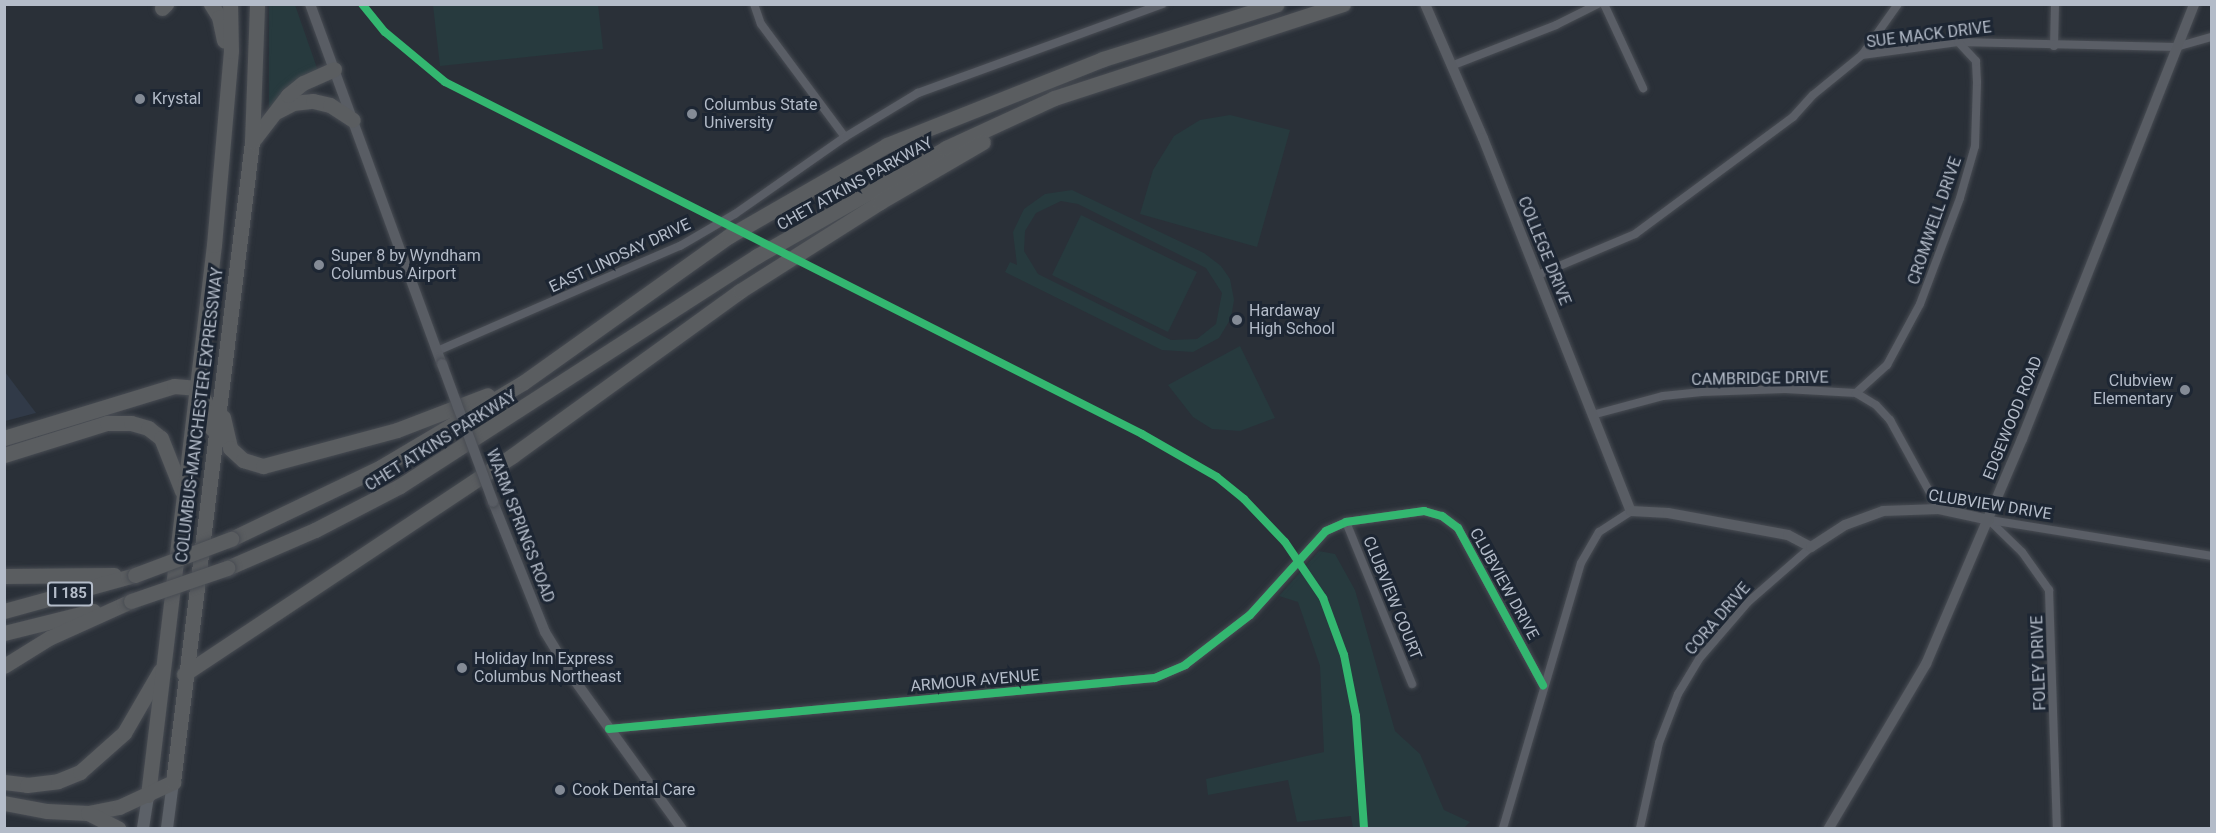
<!DOCTYPE html>
<style>
body{margin:0}
#map{position:relative;width:2216px;height:833px;overflow:hidden;background:#2a3038;font-family:Roboto,sans-serif}
div>[style]{position:absolute}
.airport>*{inset:0;background:#313a48}
.green>*{inset:0;background:#273a3e}
.roads{filter:drop-shadow(0 0 2px #484c53) drop-shadow(0 0 2px #484c53)}
.street>*{height:8px;margin:-4px;padding:0 4px;transform-origin:4px;border-radius:4px;background:#5a5e66}
.secondary>*{height:10px;margin:-5px;padding:0 5px;transform-origin:5px;border-radius:5px;background:#595d64}
.primary>*{height:12px;margin:-6px;padding:0 6px;transform-origin:6px;border-radius:6px;background:#5c6168}
.highway>*{height:15px;margin:-7.5px;padding:0 7.5px;transform-origin:7.5px;border-radius:7.5px;background:#5a5d60}
.bridges{filter:drop-shadow(0 0 2px #484c53) drop-shadow(0 0 2px #484c53)}
.secondary-bridge>*{height:10px;margin:-5px;padding:0 5px;transform-origin:5px;border-radius:5px;background:#595d64}
.highway-bridge>*{height:15px;margin:-7.5px;padding:0 7.5px;transform-origin:7.5px;border-radius:7.5px;background:#5a5d60}
.cycleway>*{height:8px;margin:-4px;padding:0 4px;transform-origin:4px;border-radius:4px;background:#33b770}
.dots>*{width:16px;height:16px;translate:-50% -50%;box-sizing:border-box;border:3px solid #1d2633;border-radius:50%}
span{translate:-50% -50%;white-space:nowrap;text-align:center;line-height:1.15;-webkit-text-stroke:6px #1d2633;paint-order:stroke}
.shield-label span{padding:2px 4px;background:#1d2633;border:2px solid;border-radius:4px;-webkit-text-stroke-width:0}
.shield-label{font-size:15px;color:#b4bcc9;font-weight:700}
.street-label{font-size:16px;color:#b4bcc9}
.poi-label{font-size:16px;color:#b4bcc9}
.left{translate:0 -50%;text-align:left}
.right{translate:-100% -50%;text-align:right}
.frame{position:absolute;inset:0;border:6px solid #b4bcc9;pointer-events:none}
</style>
<div id="map">
<div class="airport">
<div style="clip-path:polygon(4px 372px,5px 372px,36px 413px,5px 421px)"></div>
</div>
<div class="green">
<div style="clip-path:polygon(269px 5px,295px 5px,318px 71px,269px 107px)"></div>
<div style="clip-path:polygon(433px 5px,598px 5px,603px 49px,440px 66px)"></div>
<div style="clip-path:polygon(1230px 115px,1290px 130px,1257px 247px,1140px 214px,1153px 170px,1174px 136px,1200px 120px)"></div>
<div style="clip-path:polygon(evenodd,1072px 190px,1204px 253px,1221px 266px,1230px 279px,1234px 300px,1231px 318px,1219px 338px,1193px 352px,1162px 350px,1005px 272px,1010px 262px,1017px 265px,1013px 232px,1024px 209px,1045px 194px,1072px 190px,1061px 201px,1078px 204px,1206px 268px,1222px 293px,1216px 324px,1197px 339px,1171px 340px,1038px 274px,1024px 251px,1025px 231px,1036px 213px,1061px 201px)"></div>
<div style="clip-path:polygon(1081px 215px,1197px 272px,1168px 332px,1052px 275px)"></div>
<div style="clip-path:polygon(1240px 346px,1275px 418px,1240px 431px,1212px 429px,1193px 417px,1168px 385px)"></div>
<div style="clip-path:polygon(1319px 551px,1335px 554px,1355px 590px,1395px 731px,1420px 754px,1444px 810px,1470px 822px,1464px 828px,1353px 828px,1351px 816px,1297px 822px,1288px 780px,1208px 795px,1206px 779px,1324px 752px,1320px 666px,1298px 602px,1279px 596px)"></div>
</div>
<div class="roads">
<div class="street">
<div style="left:754px;top:4px;width:21px;rotate:71deg"></div>
<div style="left:761px;top:24px;width:141px;rotate:53.4deg"></div>
<div style="left:1604px;top:4px;width:93px;rotate:65.1deg"></div>
<div style="left:2054px;top:46px;width:42px;rotate:-88.6deg"></div>
<div style="left:1862px;top:55px;width:62px;rotate:-54.8deg"></div>
<div style="left:1451px;top:66px;width:113px;rotate:-21.3deg"></div>
<div style="left:1556px;top:25px;width:47px;rotate:-26.6deg"></div>
<div style="left:1538px;top:275px;width:105px;rotate:-22.9deg"></div>
<div style="left:1635px;top:234px;width:197px;rotate:-36.5deg"></div>
<div style="left:1793px;top:117px;width:30px;rotate:-48deg"></div>
<div style="left:1813px;top:95px;width:63px;rotate:-39.2deg"></div>
<div style="left:1862px;top:55px;width:97px;rotate:-7.7deg"></div>
<div style="left:1958px;top:42px;width:218px;rotate:1.3deg"></div>
<div style="left:2176px;top:47px;width:37px;rotate:-16deg"></div>
<div style="left:437px;top:351px;width:265px;rotate:-23.4deg"></div>
<div style="left:680px;top:246px;width:64px;rotate:-30.2deg"></div>
<div style="left:735px;top:214px;width:134px;rotate:-35deg"></div>
<div style="left:845px;top:137px;width:85px;rotate:-31.1deg"></div>
<div style="left:918px;top:93px;width:260px;rotate:-20deg"></div>
<div style="left:1856px;top:393px;width:42px;rotate:-42.1deg"></div>
<div style="left:1887px;top:365px;width:69px;rotate:-61.6deg"></div>
<div style="left:1920px;top:304px;width:113px;rotate:-69.3deg"></div>
<div style="left:1960px;top:198px;width:54px;rotate:-73.9deg"></div>
<div style="left:1975px;top:146px;width:64px;rotate:-88.2deg"></div>
<div style="left:1977px;top:82px;width:21px;rotate:-93deg"></div>
<div style="left:1976px;top:61px;width:26px;rotate:-133deg"></div>
<div style="left:1592px;top:415px;width:73px;rotate:-15deg"></div>
<div style="left:1663px;top:396px;width:39px;rotate:-6deg"></div>
<div style="left:1702px;top:392px;width:83px;rotate:-2.1deg"></div>
<div style="left:1785px;top:389px;width:71px;rotate:3.2deg"></div>
<div style="left:1856px;top:393px;width:23px;rotate:31deg"></div>
<div style="left:1876px;top:405px;width:21px;rotate:47deg"></div>
<div style="left:1890px;top:420px;width:102px;rotate:61.2deg"></div>
<div style="left:1989px;top:520px;width:46px;rotate:44.1deg"></div>
<div style="left:2022px;top:552px;width:47px;rotate:54.6deg"></div>
<div style="left:2049px;top:590px;width:238px;rotate:88.1deg"></div>
<div style="left:1990px;top:520px;width:225px;rotate:9.2deg"></div>
<div style="left:1346px;top:522px;width:175px;rotate:67.8deg"></div>
<div style="left:609px;top:729px;width:548px;rotate:-5.34deg"></div>
<div style="left:1155px;top:678px;width:33px;rotate:-23deg"></div>
<div style="left:1185px;top:665px;width:82px;rotate:-37.6deg"></div>
<div style="left:1250px;top:615px;width:113px;rotate:-47.9deg"></div>
<div style="left:1326px;top:531px;width:22px;rotate:-24deg"></div>
<div style="left:1346px;top:522px;width:79px;rotate:-8deg"></div>
<div style="left:1424px;top:511px;width:19px;rotate:16deg"></div>
<div style="left:1442px;top:516px;width:20px;rotate:37deg"></div>
<div style="left:1458px;top:528px;width:179px;rotate:61.6deg"></div>
<div style="left:1503px;top:828px;width:276px;rotate:-73.6deg"></div>
<div style="left:1581px;top:563px;width:36px;rotate:-60deg"></div>
<div style="left:1599px;top:532px;width:38px;rotate:-33deg"></div>
<div style="left:1640px;top:828px;width:87px;rotate:-77.4deg"></div>
<div style="left:1659px;top:743px;width:53px;rotate:-68.8deg"></div>
<div style="left:1678px;top:694px;width:41px;rotate:-59deg"></div>
<div style="left:1699px;top:659px;width:75px;rotate:-49.3deg"></div>
<div style="left:1748px;top:602px;width:84px;rotate:-41.1deg"></div>
</div>
<div class="secondary">
<div style="left:310px;top:4px;width:383px;rotate:69.9deg"></div>
<div style="left:1425px;top:4px;width:146px;rotate:66.6deg"></div>
<div style="left:1483px;top:138px;width:401px;rotate:68.4deg"></div>
<div style="left:1631px;top:511px;width:37px;rotate:3deg"></div>
<div style="left:1668px;top:513px;width:122px;rotate:10.4deg"></div>
<div style="left:1788px;top:535px;width:26px;rotate:28deg"></div>
<div style="left:1811px;top:547px;width:40px;rotate:-32.9deg"></div>
<div style="left:1845px;top:525px;width:40px;rotate:-20.2deg"></div>
<div style="left:1883px;top:511px;width:56px;rotate:-2deg"></div>
<div style="left:1939px;top:509px;width:51px;rotate:12.4deg"></div>
<div style="left:493px;top:502px;width:140px;rotate:68.2deg"></div>
<div style="left:545px;top:632px;width:54px;rotate:58.7deg"></div>
<div style="left:573px;top:678px;width:185px;rotate:54.2deg"></div>
<div style="left:1829px;top:828px;width:191px;rotate:-59.4deg"></div>
<div style="left:1926px;top:664px;width:245px;rotate:-66.9deg"></div>
<div style="left:2022px;top:439px;width:468px;rotate:-68.4deg"></div>
</div>
<div class="primary">
<div style="left:143px;top:828px;width:33px;rotate:-81deg"></div>
<div style="left:167px;top:828px;width:46px;rotate:-82.6deg"></div>
</div>
<div class="highway">
<div style="left:211px;top:4px;width:15px;rotate:58deg"></div>
<div style="left:219px;top:17px;width:24px;rotate:78deg"></div>
<div style="left:162px;top:8px;width:6px;rotate:-45deg"></div>
<div style="left:278px;top:111px;width:17px;rotate:-28deg"></div>
<div style="left:293px;top:103px;width:20px;rotate:-6deg"></div>
<div style="left:313px;top:101px;width:17px;rotate:13deg"></div>
<div style="left:330px;top:105px;width:27px;rotate:33deg"></div>
<div style="left:252px;top:142px;width:59px;rotate:-52.5deg"></div>
<div style="left:288px;top:95px;width:19px;rotate:-39deg"></div>
<div style="left:303px;top:83px;width:34px;rotate:-24deg"></div>
<div style="left:223px;top:417px;width:32px;rotate:77deg"></div>
<div style="left:230px;top:448px;width:18px;rotate:43deg"></div>
<div style="left:243px;top:460px;width:21px;rotate:17deg"></div>
<div style="left:263px;top:466px;width:139px;rotate:-15deg"></div>
<div style="left:397px;top:430px;width:97px;rotate:-21deg"></div>
<div style="left:4px;top:438px;width:178px;rotate:-17deg"></div>
<div style="left:174px;top:386px;width:24px;rotate:5deg"></div>
<div style="left:198px;top:388px;width:27px;rotate:63deg"></div>
<div style="left:210px;top:412px;width:17px;rotate:83deg"></div>
<div style="left:4px;top:455px;width:108px;rotate:-17.3deg"></div>
<div style="left:107px;top:423px;width:24px"></div>
<div style="left:131px;top:423px;width:18px;rotate:16deg"></div>
<div style="left:148px;top:428px;width:16px;rotate:38deg"></div>
<div style="left:161px;top:438px;width:57px;rotate:68.4deg"></div>
<div style="left:231px;top:539px;width:166px;rotate:-25.6deg"></div>
<div style="left:381px;top:467px;width:166px;rotate:-30.7deg"></div>
<div style="left:524px;top:382px;width:252px;rotate:-35.5deg"></div>
<div style="left:729px;top:236px;width:182px;rotate:-29.9deg"></div>
<div style="left:887px;top:145px;width:232px;rotate:-21.7deg"></div>
<div style="left:1103px;top:59px;width:182px;rotate:-17.5deg"></div>
<div style="left:227px;top:568px;width:96px;rotate:-23.4deg"></div>
<div style="left:315px;top:530px;width:96px;rotate:-27.4deg"></div>
<div style="left:400px;top:486px;width:425px;rotate:-32.8deg"></div>
<div style="left:757px;top:256px;width:218px;rotate:-29.7deg"></div>
<div style="left:946px;top:148px;width:119px;rotate:-24.8deg"></div>
<div style="left:1054px;top:98px;width:304px;rotate:-18deg"></div>
<div style="left:4px;top:576px;width:110px;rotate:-0.5deg"></div>
<div style="left:4px;top:611px;width:136px;rotate:-15.4deg"></div>
<div style="left:4px;top:633px;width:92px;rotate:-13.9deg"></div>
<div style="left:4px;top:666px;width:53px;rotate:-31.9deg"></div>
<div style="left:49px;top:638px;width:90px;rotate:-24.3deg"></div>
<div style="left:184px;top:674px;width:394px;rotate:-33.6deg"></div>
<div style="left:512px;top:456px;width:281px;rotate:-35.9deg"></div>
<div style="left:740px;top:291px;width:166px;rotate:-32.4deg"></div>
<div style="left:880px;top:202px;width:119px;rotate:-30.2deg"></div>
<div style="left:4px;top:782px;width:23px;rotate:7deg"></div>
<div style="left:27px;top:785px;width:31px;rotate:-7deg"></div>
<div style="left:58px;top:781px;width:24px;rotate:-22deg"></div>
<div style="left:80px;top:772px;width:59px;rotate:-41.6deg"></div>
<div style="left:124px;top:733px;width:72px;rotate:-59.9deg"></div>
<div style="left:148px;top:795px;width:554px;rotate:-83.16deg"></div>
<div style="left:214px;top:245px;width:195px;rotate:-85deg"></div>
<div style="left:231px;top:51px;width:47px;rotate:-91.2deg"></div>
<div style="left:4px;top:803px;width:44px;rotate:10.5deg"></div>
<div style="left:47px;top:811px;width:41px;rotate:2.8deg"></div>
<div style="left:88px;top:813px;width:32px;rotate:-11deg"></div>
<div style="left:119px;top:807px;width:60px;rotate:-24.8deg"></div>
<div style="left:173px;top:782px;width:645px;rotate:-82.96deg"></div>
<div style="left:252px;top:142px;width:138px;rotate:-87.9deg"></div>
<div style="left:88px;top:813px;width:34px;rotate:27deg"></div>
</div>
</div>
<div class="bridges">
<div class="secondary-bridge">
<div style="left:442px;top:364px;width:147px;rotate:69.7deg"></div>
</div>
<div class="highway-bridge">
<div style="left:135px;top:575px;width:103px;rotate:-20.6deg"></div>
<div style="left:131px;top:601px;width:102px;rotate:-19deg"></div>
</div>
</div>
<div class="cycleway">
<div style="left:362px;top:4px;width:36px;rotate:51deg"></div>
<div style="left:385px;top:32px;width:78px;rotate:39.8deg"></div>
<div style="left:445px;top:82px;width:781px;rotate:26.79deg"></div>
<div style="left:1142px;top:434px;width:86px;rotate:29.8deg"></div>
<div style="left:1217px;top:477px;width:35px;rotate:39deg"></div>
<div style="left:1244px;top:499px;width:59px;rotate:46.4deg"></div>
<div style="left:1285px;top:542px;width:68px;rotate:55.8deg"></div>
<div style="left:1323px;top:598px;width:61px;rotate:69.8deg"></div>
<div style="left:1344px;top:655px;width:62px;rotate:78.9deg"></div>
<div style="left:1356px;top:716px;width:112px;rotate:85.9deg"></div>
<div style="left:609px;top:729px;width:548px;rotate:-5.34deg"></div>
<div style="left:1155px;top:678px;width:33px;rotate:-23deg"></div>
<div style="left:1185px;top:665px;width:82px;rotate:-37.6deg"></div>
<div style="left:1250px;top:615px;width:113px;rotate:-47.9deg"></div>
<div style="left:1326px;top:531px;width:22px;rotate:-24deg"></div>
<div style="left:1346px;top:522px;width:79px;rotate:-8deg"></div>
<div style="left:1424px;top:511px;width:19px;rotate:16deg"></div>
<div style="left:1442px;top:516px;width:20px;rotate:37deg"></div>
<div style="left:1458px;top:528px;width:179px;rotate:61.6deg"></div>
</div>
<div class="dots">
<div style="left:140px;top:99px;background:#848b96"></div>
<div style="left:692px;top:114px;background:#848b96"></div>
<div style="left:319px;top:265px;background:#848b96"></div>
<div style="left:1237px;top:320px;background:#848b96"></div>
<div style="left:2185px;top:390px;background:#848b96"></div>
<div style="left:462px;top:668px;background:#848b96"></div>
<div style="left:560px;top:790px;background:#848b96"></div>
</div>
<div class="shield-label">
<span style="left:70px;top:594px">I 185</span>
</div>
<div class="street-label">
<span style="left:1929px;top:35px;rotate:-7deg">SUE MACK DRIVE</span>
<span style="left:855px;top:184px;rotate:-29deg">CHET ATKINS PARKWAY</span>
<span style="left:1935px;top:221px;rotate:-71deg">CROMWELL DRIVE</span>
<span style="left:1544px;top:251px;rotate:68deg">COLLEGE DRIVE</span>
<span style="left:620px;top:256px;rotate:-25deg">EAST LINDSAY DRIVE</span>
<span style="left:1760px;top:379px;rotate:-1deg">CAMBRIDGE DRIVE</span>
<span style="left:200px;top:415px;rotate:-83deg">COLUMBUS-MANCHESTER EXPRESSWAY</span>
<span style="left:2013px;top:418px;rotate:-68deg">EDGEWOOD ROAD</span>
<span style="left:441px;top:441px;rotate:-32deg">CHET ATKINS PARKWAY</span>
<span style="left:1990px;top:505px;rotate:9deg">CLUBVIEW DRIVE</span>
<span style="left:520px;top:526px;rotate:69deg">WARM SPRINGS ROAD</span>
<span style="left:1504px;top:584px;rotate:61deg">CLUBVIEW DRIVE</span>
<span style="left:1392px;top:598px;rotate:68deg">CLUBVIEW COURT</span>
<span style="left:1718px;top:619px;rotate:-49deg">CORA DRIVE</span>
<span style="left:2039px;top:663px;rotate:-92deg">FOLEY DRIVE</span>
<span style="left:975px;top:681px;rotate:-5deg">ARMOUR AVENUE</span>
</div>
<div class="poi-label">
<span class="left" style="left:152px;top:99px">Krystal</span>
<span class="left" style="left:704px;top:114px">Columbus State<br>University</span>
<span class="left" style="left:331px;top:265px">Super 8 by Wyndham<br>Columbus Airport</span>
<span class="left" style="left:1249px;top:320px">Hardaway<br>High School</span>
<span class="right" style="left:2173px;top:390px">Clubview<br>Elementary</span>
<span class="left" style="left:474px;top:668px">Holiday Inn Express<br>Columbus Northeast</span>
<span class="left" style="left:572px;top:790px">Cook Dental Care</span>
</div>
<div class="frame"></div>
</div>
